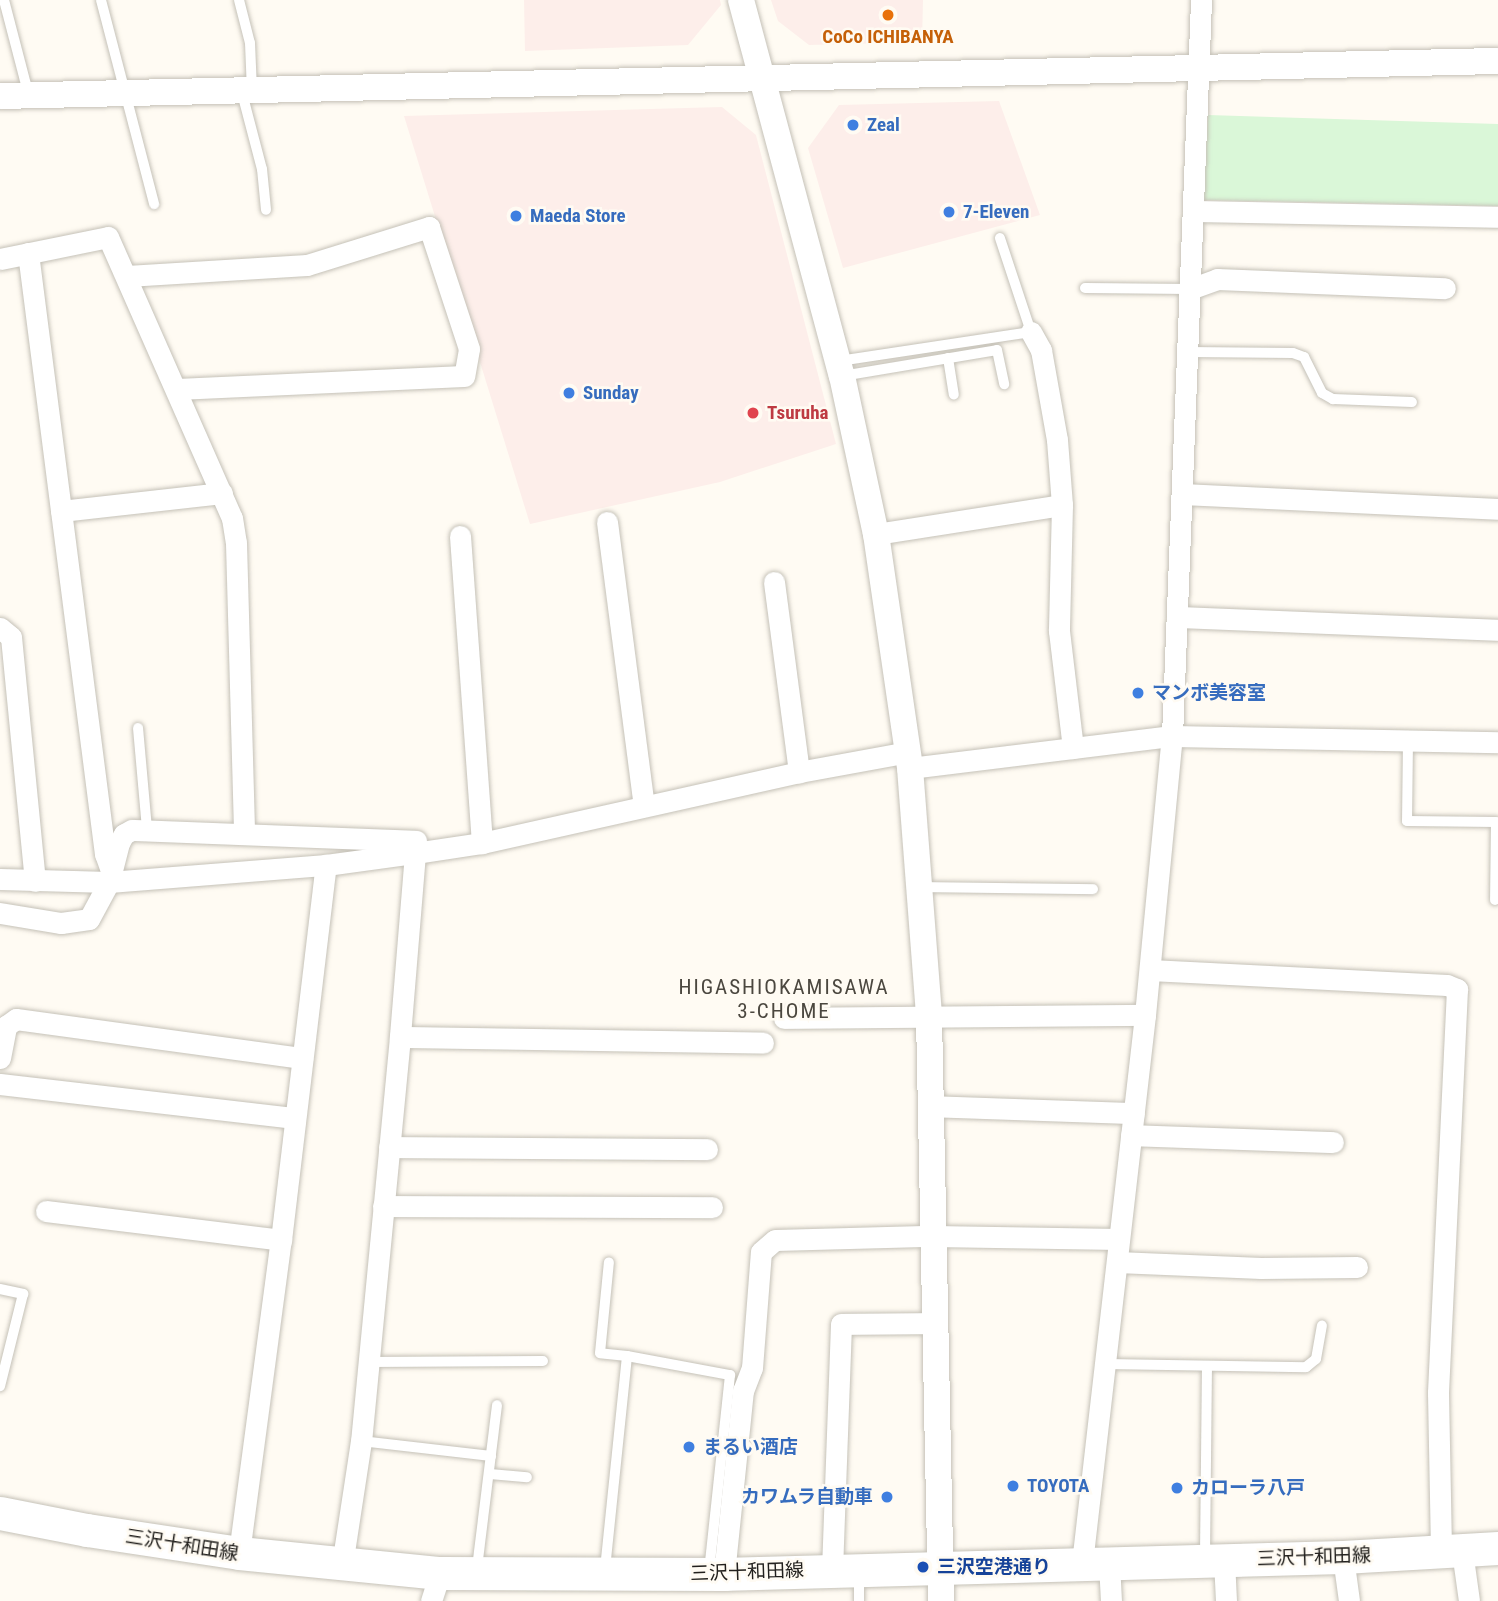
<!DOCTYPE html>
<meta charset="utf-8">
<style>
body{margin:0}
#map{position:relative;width:1498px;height:1601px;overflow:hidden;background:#fffbf3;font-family:"Roboto Condensed","Noto Sans JP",sans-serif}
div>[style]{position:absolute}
.commercial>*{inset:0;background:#fdeeea}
.green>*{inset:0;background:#daf7d8}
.roads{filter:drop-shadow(0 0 2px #c5c1b7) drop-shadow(0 0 2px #c5c1b7)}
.service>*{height:10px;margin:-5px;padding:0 5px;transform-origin:5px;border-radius:5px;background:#fff}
.minor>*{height:21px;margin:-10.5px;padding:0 10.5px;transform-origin:10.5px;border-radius:10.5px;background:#fff}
.tertiary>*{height:26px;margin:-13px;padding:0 13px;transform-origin:13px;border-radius:13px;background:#fff}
.primary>*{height:33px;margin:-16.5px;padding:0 16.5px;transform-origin:16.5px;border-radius:16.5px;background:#fff}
.dots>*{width:19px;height:19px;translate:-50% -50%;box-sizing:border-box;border:4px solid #fffbf3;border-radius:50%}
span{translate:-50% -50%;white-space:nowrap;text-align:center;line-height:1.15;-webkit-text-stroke:5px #fffbf3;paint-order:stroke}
.food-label{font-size:19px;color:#c56008;font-weight:700}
.shop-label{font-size:19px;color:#366cbe;font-weight:700}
.left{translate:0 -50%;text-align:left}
.right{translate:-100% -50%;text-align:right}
.health-label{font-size:19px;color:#be3a42;font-weight:700}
.street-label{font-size:19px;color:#22201d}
.transit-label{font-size:19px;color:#164399;font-weight:700}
.neighbourhood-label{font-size:21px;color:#4b473f;letter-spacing:2px}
</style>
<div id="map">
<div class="commercial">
<div style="clip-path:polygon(524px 0,720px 0,721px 5px,688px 45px,525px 51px)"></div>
<div style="clip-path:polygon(771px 0,923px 0,922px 42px,809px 45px,778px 21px)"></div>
<div style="clip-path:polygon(999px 101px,1040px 215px,843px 268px,808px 148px,839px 105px)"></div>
<div style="clip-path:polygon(722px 107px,756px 135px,836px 444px,720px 482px,530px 524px,404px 116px)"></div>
</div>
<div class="green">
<div style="clip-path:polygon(1208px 115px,1498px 124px,1498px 206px,1203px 200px)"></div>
</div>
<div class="roads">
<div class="service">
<div style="left:4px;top:0;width:99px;rotate:75.4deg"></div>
<div style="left:101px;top:0;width:211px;rotate:75.4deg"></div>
<div style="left:239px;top:0;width:44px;rotate:75.7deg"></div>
<div style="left:250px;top:43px;width:47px;rotate:87.6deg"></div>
<div style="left:242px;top:93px;width:79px;rotate:75.3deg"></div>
<div style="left:262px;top:169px;width:41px;rotate:84.4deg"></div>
<div style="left:1085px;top:288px;width:105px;rotate:0.5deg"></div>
<div style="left:1188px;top:352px;width:105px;rotate:0.5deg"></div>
<div style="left:1293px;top:353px;width:12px;rotate:20deg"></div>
<div style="left:1304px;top:357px;width:40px;rotate:63.4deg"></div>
<div style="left:1322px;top:393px;width:13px;rotate:29deg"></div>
<div style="left:1333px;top:399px;width:79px;rotate:2.2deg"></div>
<div style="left:948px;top:358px;width:37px;rotate:81deg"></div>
<div style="left:839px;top:361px;width:194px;rotate:-8.6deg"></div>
<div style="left:1031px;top:332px;width:99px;rotate:-108.3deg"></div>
<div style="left:842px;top:376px;width:157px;rotate:-9.5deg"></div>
<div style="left:997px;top:350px;width:35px;rotate:78deg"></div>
<div style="left:138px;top:728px;width:101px;rotate:84.9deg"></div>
<div style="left:1408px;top:741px;width:80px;rotate:90.7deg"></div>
<div style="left:1407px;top:821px;width:89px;rotate:0.6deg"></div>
<div style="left:1496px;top:822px;width:78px;rotate:90.7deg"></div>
<div style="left:921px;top:887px;width:172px;rotate:0.7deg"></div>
<div style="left:0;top:1289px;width:24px;rotate:12deg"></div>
<div style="left:23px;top:1294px;width:95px;rotate:104deg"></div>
<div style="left:627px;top:1356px;width:105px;rotate:10.5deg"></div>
<div style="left:730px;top:1375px;width:197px;rotate:96.1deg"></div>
<div style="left:368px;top:1362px;width:175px;rotate:-0.3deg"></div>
<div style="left:1106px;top:1364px;width:200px;rotate:0.9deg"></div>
<div style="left:1306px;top:1367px;width:13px;rotate:-39deg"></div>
<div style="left:1316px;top:1359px;width:34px;rotate:-80deg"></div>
<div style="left:361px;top:1441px;width:131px;rotate:6.6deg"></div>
<div style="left:490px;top:1474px;width:37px;rotate:5deg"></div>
<div style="left:1205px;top:1555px;width:189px;rotate:-89.4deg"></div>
<div style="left:477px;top:1568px;width:164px;rotate:-83deg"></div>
<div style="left:605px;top:1569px;width:214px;rotate:-84.1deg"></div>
<div style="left:627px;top:1356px;width:27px;rotate:-174deg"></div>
<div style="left:600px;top:1353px;width:91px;rotate:-84.4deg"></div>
<div style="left:859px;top:1572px;width:29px;rotate:90deg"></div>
</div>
<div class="minor">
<div style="left:1193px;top:211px;width:305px;rotate:1.1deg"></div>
<div style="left:28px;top:253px;width:606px;rotate:82.7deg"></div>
<div style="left:105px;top:854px;width:15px;rotate:70deg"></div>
<div style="left:0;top:259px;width:110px;rotate:-11.5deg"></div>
<div style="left:108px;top:237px;width:307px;rotate:66.2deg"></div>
<div style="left:232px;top:518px;width:25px;rotate:81deg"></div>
<div style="left:236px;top:543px;width:291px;rotate:88.4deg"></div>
<div style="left:127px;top:276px;width:180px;rotate:-3.5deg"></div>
<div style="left:307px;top:265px;width:128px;rotate:-17.3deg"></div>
<div style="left:429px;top:227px;width:128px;rotate:71.8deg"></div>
<div style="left:469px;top:349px;width:27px;rotate:100deg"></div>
<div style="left:464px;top:376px;width:288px;rotate:177.4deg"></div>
<div style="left:1190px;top:289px;width:29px;rotate:-20deg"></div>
<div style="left:1217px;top:279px;width:228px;rotate:2.3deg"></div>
<div style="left:1031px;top:332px;width:21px;rotate:61deg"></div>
<div style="left:1041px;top:350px;width:91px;rotate:79.9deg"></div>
<div style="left:1057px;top:440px;width:65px;rotate:85.6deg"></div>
<div style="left:1062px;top:505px;width:126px;rotate:91.4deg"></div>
<div style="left:1059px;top:631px;width:118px;rotate:83.2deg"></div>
<div style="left:1182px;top:494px;width:316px;rotate:2.7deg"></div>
<div style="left:61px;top:511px;width:162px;rotate:-6.4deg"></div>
<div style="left:607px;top:522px;width:286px;rotate:82.6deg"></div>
<div style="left:876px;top:534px;width:188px;rotate:-8.9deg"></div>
<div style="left:460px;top:536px;width:308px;rotate:85.9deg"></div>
<div style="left:774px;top:582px;width:192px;rotate:82.5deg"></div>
<div style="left:1177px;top:617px;width:321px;rotate:2.3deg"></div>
<div style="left:0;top:628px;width:14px;rotate:39deg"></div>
<div style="left:11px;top:637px;width:245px;rotate:84.4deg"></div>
<div style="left:910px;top:768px;width:264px;rotate:-7deg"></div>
<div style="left:1172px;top:736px;width:326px;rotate:1.1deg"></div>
<div style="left:0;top:879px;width:109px;rotate:1.6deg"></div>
<div style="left:109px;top:882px;width:218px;rotate:-4.5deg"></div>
<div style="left:326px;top:865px;width:90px;rotate:-7.7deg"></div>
<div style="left:415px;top:853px;width:68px;rotate:-8.5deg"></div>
<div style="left:482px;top:843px;width:325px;rotate:-12.6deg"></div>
<div style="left:799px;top:772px;width:111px;rotate:-10.4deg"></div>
<div style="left:0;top:913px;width:62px;rotate:9.3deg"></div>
<div style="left:61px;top:923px;width:28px;rotate:-8deg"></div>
<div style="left:89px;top:919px;width:42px;rotate:-61.6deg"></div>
<div style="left:109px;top:882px;width:40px;rotate:-75.6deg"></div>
<div style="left:119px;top:843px;width:10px;rotate:-61deg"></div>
<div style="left:124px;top:834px;width:9px;rotate:-27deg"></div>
<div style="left:132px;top:830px;width:284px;rotate:2.2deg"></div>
<div style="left:416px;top:841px;width:197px;rotate:94.7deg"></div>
<div style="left:400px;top:1037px;width:406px;rotate:95.5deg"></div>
<div style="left:361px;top:1441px;width:125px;rotate:98.7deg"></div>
<div style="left:1150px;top:970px;width:297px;rotate:2.9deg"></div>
<div style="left:1447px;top:985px;width:11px;rotate:22deg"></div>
<div style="left:1457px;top:989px;width:404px;rotate:92.7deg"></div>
<div style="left:1438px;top:1393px;width:158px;rotate:88.9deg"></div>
<div style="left:784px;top:1018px;width:361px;rotate:-0.5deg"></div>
<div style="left:400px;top:1037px;width:363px;rotate:0.9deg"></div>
<div style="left:0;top:1058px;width:33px;rotate:-79deg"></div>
<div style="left:6px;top:1026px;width:12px;rotate:-35deg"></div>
<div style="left:16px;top:1019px;width:289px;rotate:7.8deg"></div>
<div style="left:0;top:1084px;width:297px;rotate:6.6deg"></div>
<div style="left:930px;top:1106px;width:204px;rotate:2deg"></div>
<div style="left:1131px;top:1135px;width:202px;rotate:2deg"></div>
<div style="left:389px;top:1147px;width:318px;rotate:0.4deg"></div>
<div style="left:383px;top:1206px;width:329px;rotate:0.2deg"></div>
<div style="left:46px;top:1211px;width:237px;rotate:7deg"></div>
<div style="left:1117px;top:1262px;width:144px;rotate:2.4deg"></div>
<div style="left:1261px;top:1268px;width:96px;rotate:-0.6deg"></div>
<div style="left:1462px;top:1551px;width:50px;rotate:82deg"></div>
<div style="left:239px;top:1553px;width:316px;rotate:-82.4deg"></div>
<div style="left:281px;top:1240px;width:378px;rotate:-83.2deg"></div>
<div style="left:1343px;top:1557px;width:44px;rotate:82.2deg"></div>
<div style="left:1224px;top:1560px;width:41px;rotate:87.2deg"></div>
<div style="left:1082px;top:1563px;width:552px;rotate:-83.44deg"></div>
<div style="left:1145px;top:1015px;width:280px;rotate:-84.5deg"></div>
<div style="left:1172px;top:736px;width:737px;rotate:-87.74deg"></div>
<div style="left:1109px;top:1563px;width:38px;rotate:87deg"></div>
<div style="left:832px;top:1570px;width:246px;rotate:-87.9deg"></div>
<div style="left:841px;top:1324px;width:93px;rotate:-0.6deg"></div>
<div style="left:724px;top:1574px;width:184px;rotate:-84.1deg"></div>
<div style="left:743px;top:1391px;width:25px;rotate:-69deg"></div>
<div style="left:752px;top:1368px;width:116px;rotate:-85.6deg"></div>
<div style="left:761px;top:1252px;width:18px;rotate:-41deg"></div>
<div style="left:775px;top:1240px;width:158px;rotate:-1.5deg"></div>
<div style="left:933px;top:1236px;width:186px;rotate:0.9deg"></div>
<div style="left:431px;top:1601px;width:29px;rotate:-72deg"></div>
</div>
<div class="tertiary">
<div style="left:741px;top:0;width:389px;rotate:75deg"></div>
<div style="left:842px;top:376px;width:162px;rotate:77.9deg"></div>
<div style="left:876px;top:534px;width:236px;rotate:81.7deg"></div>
<div style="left:910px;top:768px;width:250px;rotate:85.6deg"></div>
<div style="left:929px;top:1017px;width:584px;rotate:88.82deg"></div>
<div style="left:0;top:96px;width:1498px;rotate:-1.34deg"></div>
</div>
<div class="primary">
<div style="left:0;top:1513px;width:89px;rotate:11.1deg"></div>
<div style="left:87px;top:1530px;width:154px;rotate:8.6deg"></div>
<div style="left:239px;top:1553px;width:202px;rotate:5.7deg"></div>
<div style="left:440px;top:1573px;width:284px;rotate:0.2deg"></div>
<div style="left:724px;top:1574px;width:619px;rotate:-1.57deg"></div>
<div style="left:1343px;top:1557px;width:155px;rotate:-3.3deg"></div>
</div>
</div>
<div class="dots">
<div style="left:888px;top:15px;background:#e8710a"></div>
<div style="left:853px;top:125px;background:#3f7fe0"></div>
<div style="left:949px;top:212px;background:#3f7fe0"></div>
<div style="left:516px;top:216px;background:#3f7fe0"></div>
<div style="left:569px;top:393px;background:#3f7fe0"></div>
<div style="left:753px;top:413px;background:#e0444e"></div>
<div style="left:1138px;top:693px;background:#3f7fe0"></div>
<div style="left:689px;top:1447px;background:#3f7fe0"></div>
<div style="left:1013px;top:1486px;background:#3f7fe0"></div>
<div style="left:1177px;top:1488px;background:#3f7fe0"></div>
<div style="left:887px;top:1497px;background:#3f7fe0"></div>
<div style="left:923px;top:1567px;background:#1a4fb4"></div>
</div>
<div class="food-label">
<span style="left:888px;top:37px">CoCo ICHIBANYA</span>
</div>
<div class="shop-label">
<span class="left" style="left:867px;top:125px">Zeal</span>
<span class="left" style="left:963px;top:212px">7-Eleven</span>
<span class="left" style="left:530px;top:216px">Maeda Store</span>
<span class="left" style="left:583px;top:393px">Sunday</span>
<span class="left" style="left:1152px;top:693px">マンボ美容室</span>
<span class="left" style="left:703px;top:1447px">まるい酒店</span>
<span class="left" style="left:1027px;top:1486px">TOYOTA</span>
<span class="left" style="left:1191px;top:1488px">カローラ八戸</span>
<span class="right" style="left:873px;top:1497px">カワムラ自動車</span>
</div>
<div class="health-label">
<span class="left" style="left:767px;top:413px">Tsuruha</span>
</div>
<div class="street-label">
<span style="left:182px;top:1545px;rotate:9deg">三沢十和田線</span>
<span style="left:1314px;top:1557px;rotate:-2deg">三沢十和田線</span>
<span style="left:747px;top:1572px;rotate:-2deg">三沢十和田線</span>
</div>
<div class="transit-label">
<span class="left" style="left:937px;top:1567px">三沢空港通り</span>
</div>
<div class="neighbourhood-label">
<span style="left:784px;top:999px">HIGASHIOKAMISAWA<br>3-CHOME</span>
</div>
</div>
